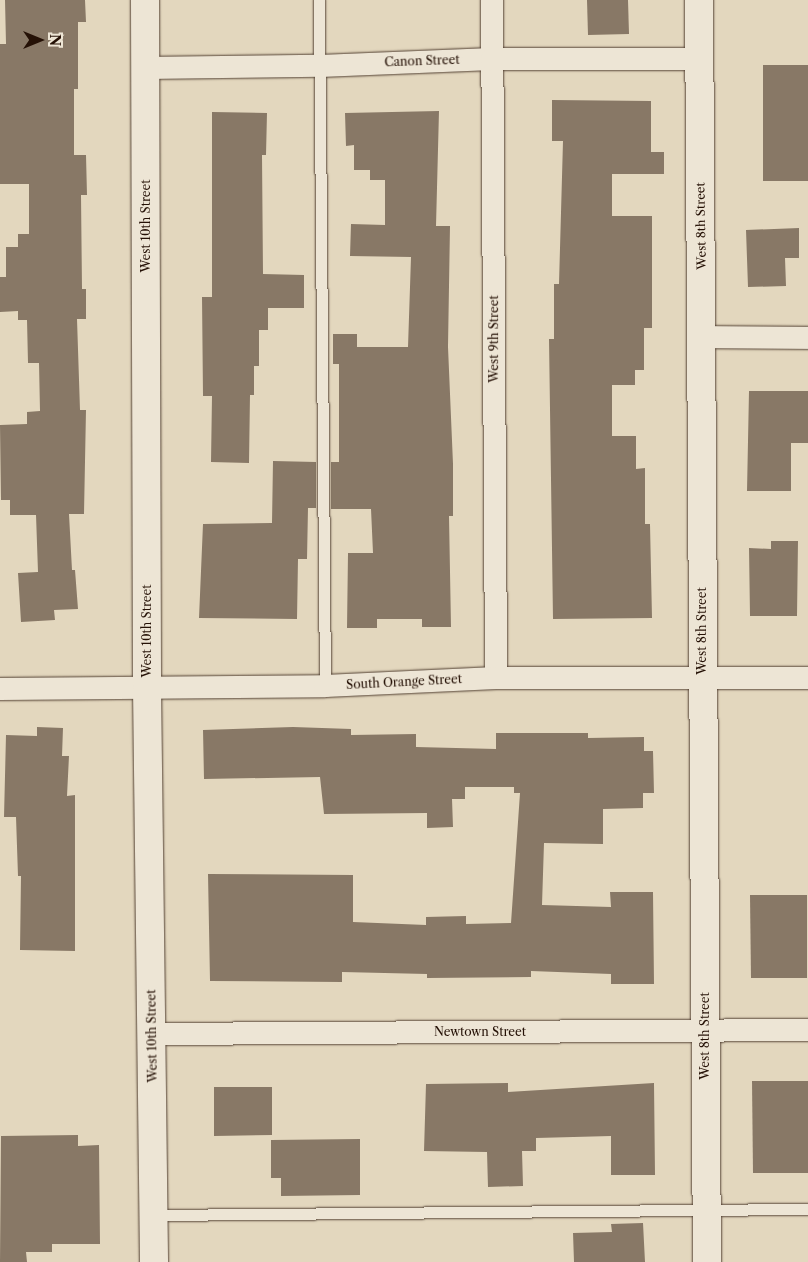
<!DOCTYPE html>
<style>
body{margin:0}
#map{position:relative;width:808px;height:1262px;overflow:hidden;background:#e3d7be;font-family:"Libre Caslon Text",serif}
div>[style]{position:absolute}
.building>*{inset:0;background:#887866}
.roads{filter:drop-shadow(0 0 1px #544234) drop-shadow(0 0 1px #544234)}
.service>*{height:11px;margin:-5.5px;padding:0 5.5px;transform-origin:5.5px;border-radius:5.5px;background:#ede5d5}
.minor>*{height:22px;margin:-11px;padding:0 11px;transform-origin:11px;border-radius:11px;background:#ede5d5}
.tertiary>*{height:28px;margin:-14px;padding:0 14px;transform-origin:14px;border-radius:14px;background:#ede5d5}
.secondary>*{height:28px;margin:-14px;padding:0 14px;transform-origin:14px;border-radius:14px;background:#ede5d5}
span{translate:-50% -50%;white-space:nowrap;text-align:center;line-height:1.15;-webkit-text-stroke:4px #ede5d5;paint-order:stroke}
.street-label{font-size:12px;color:#251106}
.north{position:absolute;left:15px;top:15px;width:50px;height:50px;-webkit-text-stroke:4px #ede5d5;paint-order:stroke;rotate:90deg;font-size:14px;font-weight:700;line-height:20px;text-align:center;color:#251106}
.north::after{content:'';display:block;margin:auto;width:18px;height:22px;background:#251106;clip-path:polygon(50% 0,100% 100%,50% 72%,0 100%)}
</style>
<div id="map">
<div class="building">
<div style="clip-path:polygon(5px 0,85px 0,86px 22px,78px 22px,78px 89px,74px 89px,74px 155px,86px 155px,87px 195px,81px 195px,82px 289px,86px 289px,86px 319px,77px 319px,80px 410px,86px 410px,84px 514px,69px 514px,72px 570px,75px 570px,78px 609px,54px 610px,55px 620px,21px 622px,18px 573px,38px 572px,36px 515px,10px 515px,10px 500px,1px 500px,0 425px,27px 424px,27px 412px,40px 411px,39px 363px,28px 363px,27px 320px,18px 320px,18px 311px,0 312px,0 277px,6px 277px,6px 247px,18px 247px,18px 234px,29px 234px,29px 184px,0 184px,0 44px,6px 44px)"></div>
<div style="clip-path:polygon(587px 0,628px 0,629px 34px,588px 35px)"></div>
<div style="clip-path:polygon(763px 65px,808px 65px,808px 181px,763px 181px)"></div>
<div style="clip-path:polygon(552px 100px,651px 101px,651px 152px,664px 152px,664px 174px,612px 174px,612px 216px,652px 216px,652px 328px,644px 328px,644px 370px,635px 370px,635px 385px,612px 385px,612px 436px,636px 436px,636px 469px,645px 468px,645px 524px,650px 524px,652px 618px,553px 619px,549px 339px,554px 339px,554px 284px,559px 284px,563px 141px,552px 141px)"></div>
<div style="clip-path:polygon(439px 111px,436px 226px,450px 226px,448px 347px,453px 464px,453px 516px,449px 516px,451px 627px,422px 627px,422px 619px,377px 619px,377px 628px,347px 628px,348px 553px,373px 553px,371px 509px,331px 509px,331px 462px,339px 462px,339px 364px,333px 364px,333px 334px,357px 334px,357px 347px,408px 347px,411px 257px,350px 256px,351px 224px,385px 225px,385px 180px,370px 180px,370px 170px,354px 170px,354px 145px,346px 146px,345px 113px)"></div>
<div style="clip-path:polygon(212px 112px,267px 113px,266px 155px,262px 155px,263px 274px,304px 275px,304px 308px,268px 308px,268px 330px,259px 330px,259px 366px,254px 366px,254px 395px,250px 395px,249px 463px,211px 462px,212px 396px,203px 396px,202px 297px,212px 297px)"></div>
<div style="clip-path:polygon(799px 228px,799px 258px,785px 258px,786px 286px,748px 287px,746px 230px)"></div>
<div style="clip-path:polygon(749px 391px,808px 391px,808px 443px,791px 443px,791px 491px,747px 491px)"></div>
<div style="clip-path:polygon(273px 461px,316px 462px,316px 508px,308px 508px,307px 559px,298px 559px,297px 619px,199px 618px,203px 524px,272px 523px)"></div>
<div style="clip-path:polygon(771px 541px,798px 541px,797px 616px,750px 616px,749px 548px,771px 549px)"></div>
<div style="clip-path:polygon(37px 727px,63px 728px,62px 756px,69px 756px,67px 796px,75px 795px,75px 951px,20px 950px,21px 876px,18px 876px,16px 817px,4px 817px,6px 735px,37px 736px)"></div>
<div style="clip-path:polygon(293px 727px,351px 729px,351px 735px,416px 734px,416px 747px,496px 749px,496px 733px,588px 733px,588px 738px,644px 737px,644px 751px,653px 751px,654px 793px,643px 793px,643px 808px,603px 809px,603px 844px,544px 843px,542px 905px,611px 907px,610px 892px,653px 892px,654px 984px,611px 984px,611px 974px,531px 971px,531px 977px,427px 978px,427px 974px,342px 972px,342px 982px,210px 981px,208px 874px,353px 875px,353px 922px,426px 925px,426px 917px,466px 916px,466px 924px,511px 923px,520px 793px,514px 793px,514px 787px,465px 787px,465px 799px,452px 799px,453px 827px,427px 828px,427px 813px,324px 814px,320px 777px,204px 779px,203px 730px)"></div>
<div style="clip-path:polygon(750px 895px,807px 895px,807px 978px,751px 978px)"></div>
<div style="clip-path:polygon(752px 1081px,808px 1081px,808px 1173px,753px 1173px)"></div>
<div style="clip-path:polygon(508px 1083px,508px 1092px,654px 1083px,655px 1175px,611px 1175px,611px 1136px,536px 1138px,536px 1151px,522px 1151px,523px 1186px,488px 1187px,487px 1152px,424px 1151px,426px 1084px)"></div>
<div style="clip-path:polygon(214px 1087px,272px 1087px,272px 1135px,214px 1136px)"></div>
<div style="clip-path:polygon(78px 1135px,78px 1146px,99px 1145px,100px 1244px,52px 1244px,52px 1252px,26px 1252px,27px 1262px,0 1262px,1px 1136px)"></div>
<div style="clip-path:polygon(360px 1139px,360px 1195px,281px 1196px,281px 1178px,271px 1178px,271px 1140px)"></div>
<div style="clip-path:polygon(643px 1223px,645px 1262px,574px 1262px,573px 1233px,612px 1232px,611px 1224px)"></div>
</div>
<div class="roads">
<div class="service">
<div style="left:319px;top:0;width:686px;rotate:89.5deg"></div>
<div style="left:154px;top:1215px;width:654px;rotate:-0.53deg"></div>
</div>
<div class="minor">
<div style="left:492px;top:0;width:678px;rotate:89.66deg"></div>
<div style="left:145px;top:68px;width:175px;rotate:-0.7deg"></div>
<div style="left:320px;top:66px;width:172px;rotate:-2.3deg"></div>
<div style="left:492px;top:59px;width:207px"></div>
<div style="left:703px;top:337px;width:105px;rotate:0.5deg"></div>
<div style="left:0;top:689px;width:325px;rotate:-0.5deg"></div>
<div style="left:325px;top:686px;width:171px;rotate:-2.7deg"></div>
<div style="left:496px;top:678px;width:312px"></div>
<div style="left:152px;top:1034px;width:656px;rotate:-0.35deg"></div>
</div>
<div class="tertiary">
<div style="left:145px;top:0;width:687px;rotate:89.83deg"></div>
<div style="left:147px;top:687px;width:575px;rotate:89.3deg"></div>
</div>
<div class="secondary">
<div style="left:699px;top:0;width:1262px;rotate:89.64deg"></div>
</div>
</div>
<div class="street-label">
<span style="left:422px;top:61px;rotate:-2deg">Canon Street</span>
<span style="left:146px;top:226px;rotate:-90deg">West 10th Street</span>
<span style="left:701px;top:226px;rotate:-91deg">West 8th Street</span>
<span style="left:494px;top:339px;rotate:-90deg">West 9th Street</span>
<span style="left:147px;top:631px;rotate:-90deg">West 10th Street</span>
<span style="left:702px;top:631px;rotate:-90deg">West 8th Street</span>
<span style="left:404px;top:682px;rotate:-3deg">South Orange Street</span>
<span style="left:480px;top:1032px">Newtown Street</span>
<span style="left:152px;top:1036px;rotate:-91deg">West 10th Street</span>
<span style="left:705px;top:1036px;rotate:-90deg">West 8th Street</span>
</div>
<div class="north">N</div>
</div>
